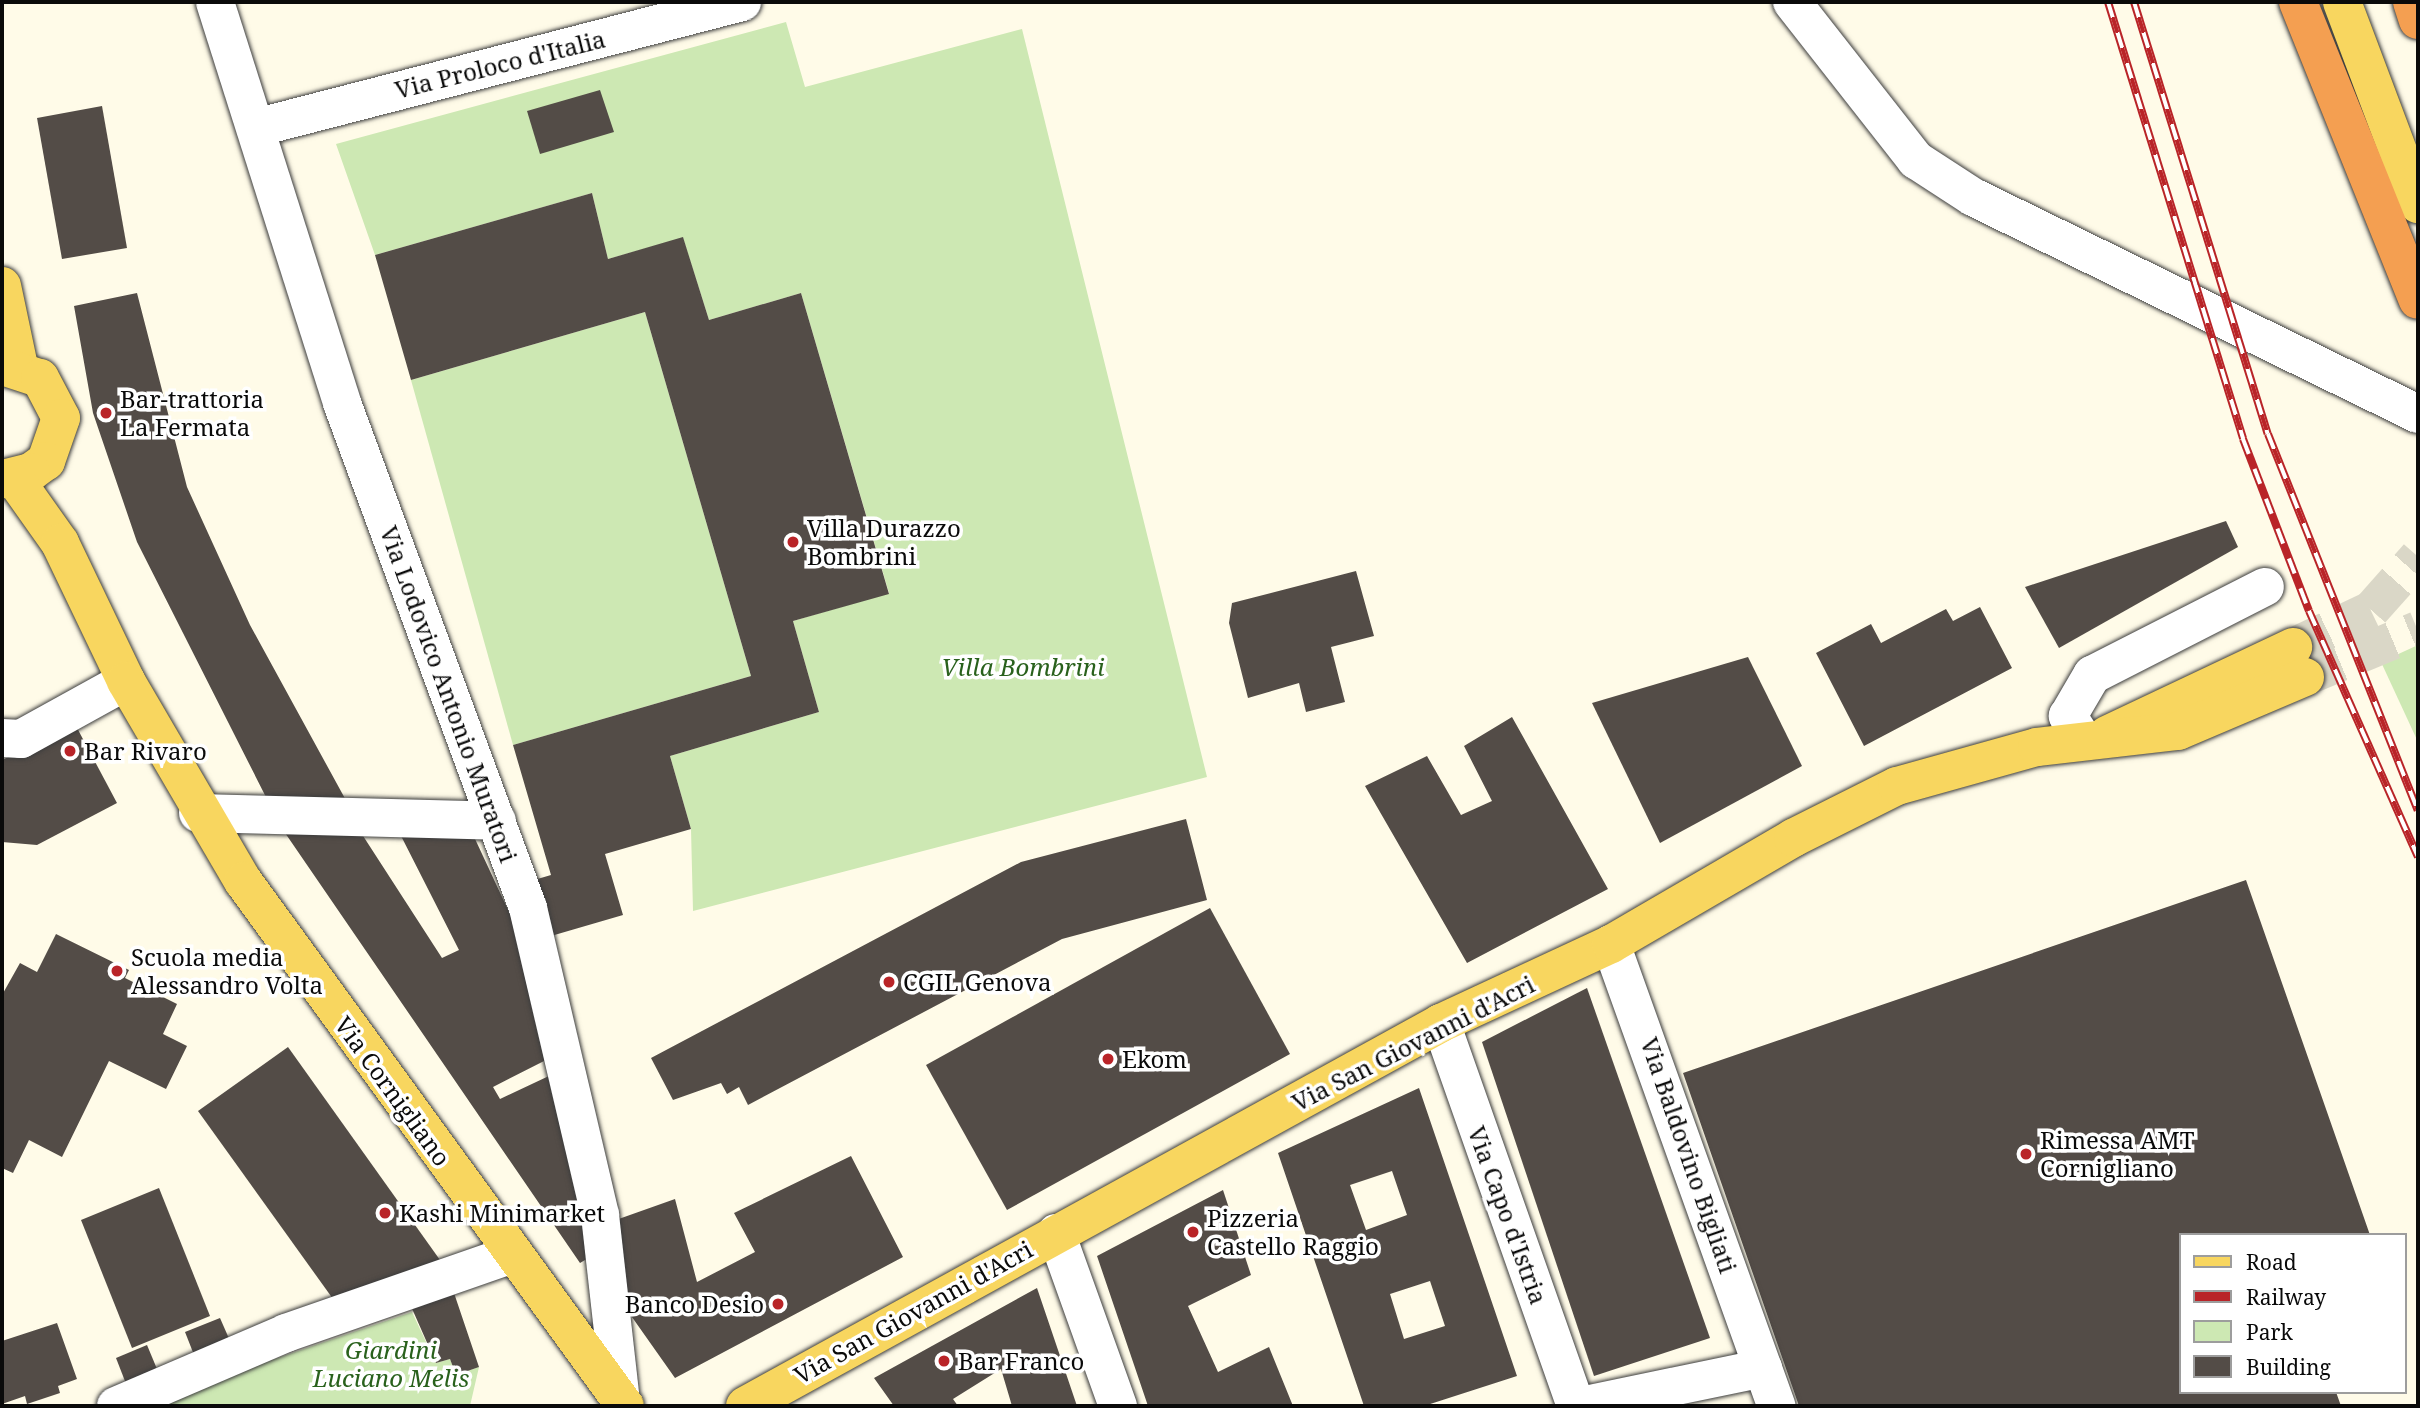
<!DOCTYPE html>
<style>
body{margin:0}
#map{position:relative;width:2420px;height:1408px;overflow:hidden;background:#fffbe8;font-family:"Noto Serif",serif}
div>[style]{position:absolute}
.green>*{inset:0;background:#cde8b3}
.building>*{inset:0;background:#534c47}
.major-tunnel>*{height:38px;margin-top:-19px;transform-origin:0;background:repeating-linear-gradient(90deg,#dad7c7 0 38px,transparent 0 57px)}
.roads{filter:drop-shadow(0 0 2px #3d3d3d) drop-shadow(0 0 2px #3d3d3d)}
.minor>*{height:38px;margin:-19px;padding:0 19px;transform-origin:19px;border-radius:19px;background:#fff}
.major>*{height:38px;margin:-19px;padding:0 19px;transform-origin:19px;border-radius:19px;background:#f8d65f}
.highway>*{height:38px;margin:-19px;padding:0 19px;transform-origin:19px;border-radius:19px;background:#f49f51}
.rail>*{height:8px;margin-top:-4px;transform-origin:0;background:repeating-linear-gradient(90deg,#fff 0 16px,#b92428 0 32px);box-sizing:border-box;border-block:2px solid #b92428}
.dots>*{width:19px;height:19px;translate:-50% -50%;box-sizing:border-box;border:4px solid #fff;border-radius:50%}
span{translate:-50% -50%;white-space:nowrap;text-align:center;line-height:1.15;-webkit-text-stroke:7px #fff;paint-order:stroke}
.street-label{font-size:24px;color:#0a0a0a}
.poi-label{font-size:24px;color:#0a0a0a}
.left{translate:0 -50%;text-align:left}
.right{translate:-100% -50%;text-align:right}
.park-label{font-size:24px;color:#29611c;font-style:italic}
.frame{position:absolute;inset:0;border:4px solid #0a0a0a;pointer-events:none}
.legend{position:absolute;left:2179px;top:1233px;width:228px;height:161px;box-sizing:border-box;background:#fff;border:2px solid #9d9d9d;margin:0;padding:9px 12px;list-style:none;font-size:21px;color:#0a0a0a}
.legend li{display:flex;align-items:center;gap:14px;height:35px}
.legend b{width:35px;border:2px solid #9d9d9d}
</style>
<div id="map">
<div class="green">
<div style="clip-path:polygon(786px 22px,805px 87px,1022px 29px,1207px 777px,693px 911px,691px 829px,670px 756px,819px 712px,793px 621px,889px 593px,801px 293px,709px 320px,683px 238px,608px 259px,592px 193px,375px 255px,336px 144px)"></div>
<div style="clip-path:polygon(645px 312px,751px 676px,513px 745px,411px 380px)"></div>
<div style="clip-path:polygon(2418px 645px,2418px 742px,2381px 662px)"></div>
<div style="clip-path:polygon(412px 1312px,436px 1363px,450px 1359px,456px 1375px,479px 1367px,470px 1406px,137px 1406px)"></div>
</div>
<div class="building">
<div style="clip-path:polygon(600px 90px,614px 132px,540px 154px,527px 111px)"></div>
<div style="clip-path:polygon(102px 106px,127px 248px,62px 259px,37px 118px)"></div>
<div style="clip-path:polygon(592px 193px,608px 259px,683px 237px,709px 320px,801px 293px,889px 594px,793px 621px,819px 712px,670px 756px,691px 829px,605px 854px,623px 915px,551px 936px,534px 880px,551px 875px,513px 745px,751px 676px,645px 312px,411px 380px,375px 255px)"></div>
<div style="clip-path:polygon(137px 293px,187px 487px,250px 625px,348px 804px,272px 809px,137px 542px,93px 413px,74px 306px)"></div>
<div style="clip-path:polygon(2226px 521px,2238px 547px,2059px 648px,2025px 587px)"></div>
<div style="clip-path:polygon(1356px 571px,1374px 636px,1331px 647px,1345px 702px,1306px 712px,1299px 683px,1248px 698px,1229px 623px,1232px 603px)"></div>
<div style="clip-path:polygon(1980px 607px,2012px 668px,1864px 746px,1816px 653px,1871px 624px,1881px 643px,1946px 609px,1953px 621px)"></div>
<div style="clip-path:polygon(1748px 657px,1802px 766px,1660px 843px,1592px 703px)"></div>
<div style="clip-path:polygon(1512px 717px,1608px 889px,1467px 963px,1365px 786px,1427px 756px,1461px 815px,1492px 801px,1464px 746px)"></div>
<div style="clip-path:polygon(76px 726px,117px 803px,37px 845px,2px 842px,2px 760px)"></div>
<div style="clip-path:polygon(1186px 819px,1207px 900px,1062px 939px,748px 1105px,739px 1087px,727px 1094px,721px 1083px,673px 1100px,651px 1058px,1021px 862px)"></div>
<div style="clip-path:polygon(356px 825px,442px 958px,459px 950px,397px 828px,469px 826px,510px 914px,550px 1058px,493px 1087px,500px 1099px,551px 1075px,590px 1257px,580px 1263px,281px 827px)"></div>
<div style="clip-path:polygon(2246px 880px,2370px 1235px,2180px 1235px,2180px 1392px,2336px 1392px,2341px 1406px,1799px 1406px,1683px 1073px)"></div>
<div style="clip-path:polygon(1210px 908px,1290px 1054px,1007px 1210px,926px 1065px)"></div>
<div style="clip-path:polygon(56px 934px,129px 970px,125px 978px,177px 1004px,163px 1034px,187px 1046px,166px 1089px,109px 1061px,62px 1157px,29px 1140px,13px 1173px,2px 1168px,2px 995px,20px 963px,37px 972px)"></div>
<div style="clip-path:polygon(1587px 988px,1710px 1338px,1594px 1376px,1482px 1042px)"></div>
<div style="clip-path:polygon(288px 1047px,440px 1260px,333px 1299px,198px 1111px)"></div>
<div style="clip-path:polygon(evenodd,1419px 1088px,1517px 1376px,1424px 1406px,1364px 1406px,1278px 1153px,1419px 1088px,1392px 1171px,1407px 1215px,1366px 1230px,1350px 1185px,1392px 1171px,1419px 1088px,1430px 1281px,1445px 1326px,1404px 1339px,1390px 1294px,1430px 1281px)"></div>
<div style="clip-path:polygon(851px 1156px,903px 1257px,675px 1378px,627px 1310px,613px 1221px,675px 1199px,697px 1282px,755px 1252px,734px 1213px)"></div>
<div style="clip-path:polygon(159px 1188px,210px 1316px,132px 1348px,81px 1220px)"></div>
<div style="clip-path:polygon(1223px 1190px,1251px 1275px,1188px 1306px,1218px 1372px,1269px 1347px,1293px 1406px,1148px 1406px,1097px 1256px)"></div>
<div style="clip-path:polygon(1037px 1288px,1077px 1406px,1012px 1406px,1001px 1369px,953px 1399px,958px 1406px,894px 1406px,874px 1378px)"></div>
<div style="clip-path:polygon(453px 1290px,479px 1367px,456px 1375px,450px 1359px,436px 1363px,410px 1304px)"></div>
<div style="clip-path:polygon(220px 1318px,234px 1350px,198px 1365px,185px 1332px)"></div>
<div style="clip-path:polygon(57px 1323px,77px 1379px,58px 1386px,60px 1393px,27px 1404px,25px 1396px,2px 1404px,2px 1341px)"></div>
<div style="clip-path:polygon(147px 1345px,162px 1381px,130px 1394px,116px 1358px)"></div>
</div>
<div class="major-tunnel">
<div style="left:2293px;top:647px;width:86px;rotate:-25.4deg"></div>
<div style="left:2371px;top:610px;width:71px;rotate:-48.4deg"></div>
<div style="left:2305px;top:677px;width:122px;rotate:-22.6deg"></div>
</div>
<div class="roads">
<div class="minor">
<div style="left:215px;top:2px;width:421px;rotate:72.4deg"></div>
<div style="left:342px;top:403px;width:538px;rotate:69.78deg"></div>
<div style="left:528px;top:908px;width:315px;rotate:76.8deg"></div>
<div style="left:600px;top:1215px;width:187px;rotate:83.6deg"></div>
<div style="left:1792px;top:2px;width:201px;rotate:51.9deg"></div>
<div style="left:1916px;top:160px;width:68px;rotate:33deg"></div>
<div style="left:1973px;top:197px;width:495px;rotate:26deg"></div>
<div style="left:259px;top:127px;width:499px;rotate:-14.5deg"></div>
<div style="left:2px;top:738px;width:19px;rotate:3deg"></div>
<div style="left:21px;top:739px;width:120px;rotate:-28.9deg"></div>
<div style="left:2084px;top:741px;width:30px;rotate:-123deg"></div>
<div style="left:2068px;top:716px;width:48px;rotate:-59.7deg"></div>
<div style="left:2092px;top:675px;width:194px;rotate:-27deg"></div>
<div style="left:198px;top:813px;width:299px;rotate:1.5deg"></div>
<div style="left:1611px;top:944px;width:491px;rotate:70.3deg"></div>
<div style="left:1441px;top:1023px;width:406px;rotate:70.6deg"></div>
<div style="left:1056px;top:1233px;width:184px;rotate:70.3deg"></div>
<div style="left:116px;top:1406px;width:185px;rotate:-23.2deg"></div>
<div style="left:286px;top:1333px;width:240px;rotate:-19.2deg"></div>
<div style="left:1580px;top:1406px;width:187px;rotate:-11.7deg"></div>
</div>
<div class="major">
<div style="left:2342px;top:2px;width:216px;rotate:69.4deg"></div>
<div style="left:2px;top:286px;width:83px;rotate:78.1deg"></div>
<div style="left:2px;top:366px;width:40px;rotate:18deg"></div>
<div style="left:40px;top:378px;width:45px;rotate:62.3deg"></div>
<div style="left:61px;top:418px;width:46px;rotate:109.2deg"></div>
<div style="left:46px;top:461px;width:19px;rotate:144deg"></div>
<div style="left:31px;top:472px;width:30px;rotate:166deg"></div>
<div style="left:14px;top:478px;width:80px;rotate:54.7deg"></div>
<div style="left:60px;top:543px;width:153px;rotate:64.4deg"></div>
<div style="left:126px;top:681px;width:232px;rotate:59.7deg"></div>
<div style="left:243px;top:881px;width:649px;rotate:53.96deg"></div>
<div style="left:2107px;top:735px;width:206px;rotate:-25.3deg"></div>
<div style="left:745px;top:1406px;width:794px;rotate:-28.82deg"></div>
<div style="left:1441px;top:1023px;width:187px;rotate:-24.9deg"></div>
<div style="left:1611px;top:944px;width:211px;rotate:-30.2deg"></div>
<div style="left:1793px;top:838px;width:116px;rotate:-26.6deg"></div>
<div style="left:1897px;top:786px;width:145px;rotate:-15.6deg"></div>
<div style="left:2037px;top:747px;width:142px;rotate:-6.5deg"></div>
<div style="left:2178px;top:731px;width:138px;rotate:-23deg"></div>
</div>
<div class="highway">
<div style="left:2298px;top:2px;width:321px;rotate:68.1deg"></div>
<div style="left:2412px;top:2px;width:19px;rotate:72deg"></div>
</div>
</div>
<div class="rail">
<div style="left:2108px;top:2px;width:457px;rotate:72.8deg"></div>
<div style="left:2243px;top:439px;width:184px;rotate:69deg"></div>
<div style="left:2309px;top:611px;width:269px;rotate:66.1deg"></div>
<div style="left:2134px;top:2px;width:452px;rotate:72.8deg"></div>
<div style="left:2268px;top:434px;width:405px;rotate:68.3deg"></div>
</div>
<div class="dots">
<div style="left:106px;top:413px;background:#b92428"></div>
<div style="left:793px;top:542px;background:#b92428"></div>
<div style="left:70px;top:751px;background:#b92428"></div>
<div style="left:117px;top:971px;background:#b92428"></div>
<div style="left:889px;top:982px;background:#b92428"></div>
<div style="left:1108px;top:1059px;background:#b92428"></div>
<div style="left:2026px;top:1154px;background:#b92428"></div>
<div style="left:385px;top:1213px;background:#b92428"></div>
<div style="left:1193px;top:1232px;background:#b92428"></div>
<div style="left:778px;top:1304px;background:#b92428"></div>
<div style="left:944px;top:1361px;background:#b92428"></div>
</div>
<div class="street-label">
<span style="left:500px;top:64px;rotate:-14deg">Via Proloco d'Italia</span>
<span style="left:449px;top:694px;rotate:70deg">Via Lodovico Antonio Muratori</span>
<span style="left:1413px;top:1043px;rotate:-27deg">Via San Giovanni d'Acri</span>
<span style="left:393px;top:1091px;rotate:54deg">Via Cornigliano</span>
<span style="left:1689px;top:1155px;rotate:71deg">Via Baldovino Bigliati</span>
<span style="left:1508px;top:1215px;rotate:70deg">Via Capo d'Istria</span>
<span style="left:913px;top:1312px;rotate:-29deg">Via San Giovanni d'Acri</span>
</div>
<div class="poi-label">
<span class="left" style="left:120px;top:413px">Bar-trattoria<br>La Fermata</span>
<span class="left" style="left:807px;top:542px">Villa Durazzo<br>Bombrini</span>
<span class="left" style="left:84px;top:751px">Bar Rivaro</span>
<span class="left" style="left:131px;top:971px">Scuola media<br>Alessandro Volta</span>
<span class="left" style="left:903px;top:982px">CGIL Genova</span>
<span class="left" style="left:1122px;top:1059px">Ekom</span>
<span class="left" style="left:2040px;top:1154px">Rimessa AMT<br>Cornigliano</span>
<span class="left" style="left:399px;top:1213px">Kashi Minimarket</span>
<span class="left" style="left:1207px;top:1232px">Pizzeria<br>Castello Raggio</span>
<span class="right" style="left:764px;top:1304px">Banco Desio</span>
<span class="left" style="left:958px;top:1361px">Bar Franco</span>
</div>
<div class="park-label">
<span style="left:1023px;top:667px">Villa Bombrini</span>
<span style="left:391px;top:1364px">Giardini<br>Luciano Melis</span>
</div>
<div class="frame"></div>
<ul class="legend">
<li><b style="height:9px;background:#f8d65f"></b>Road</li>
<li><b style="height:9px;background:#b92428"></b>Railway</li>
<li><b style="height:19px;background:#cde8b3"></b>Park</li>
<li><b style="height:19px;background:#534c47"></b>Building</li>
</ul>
</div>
